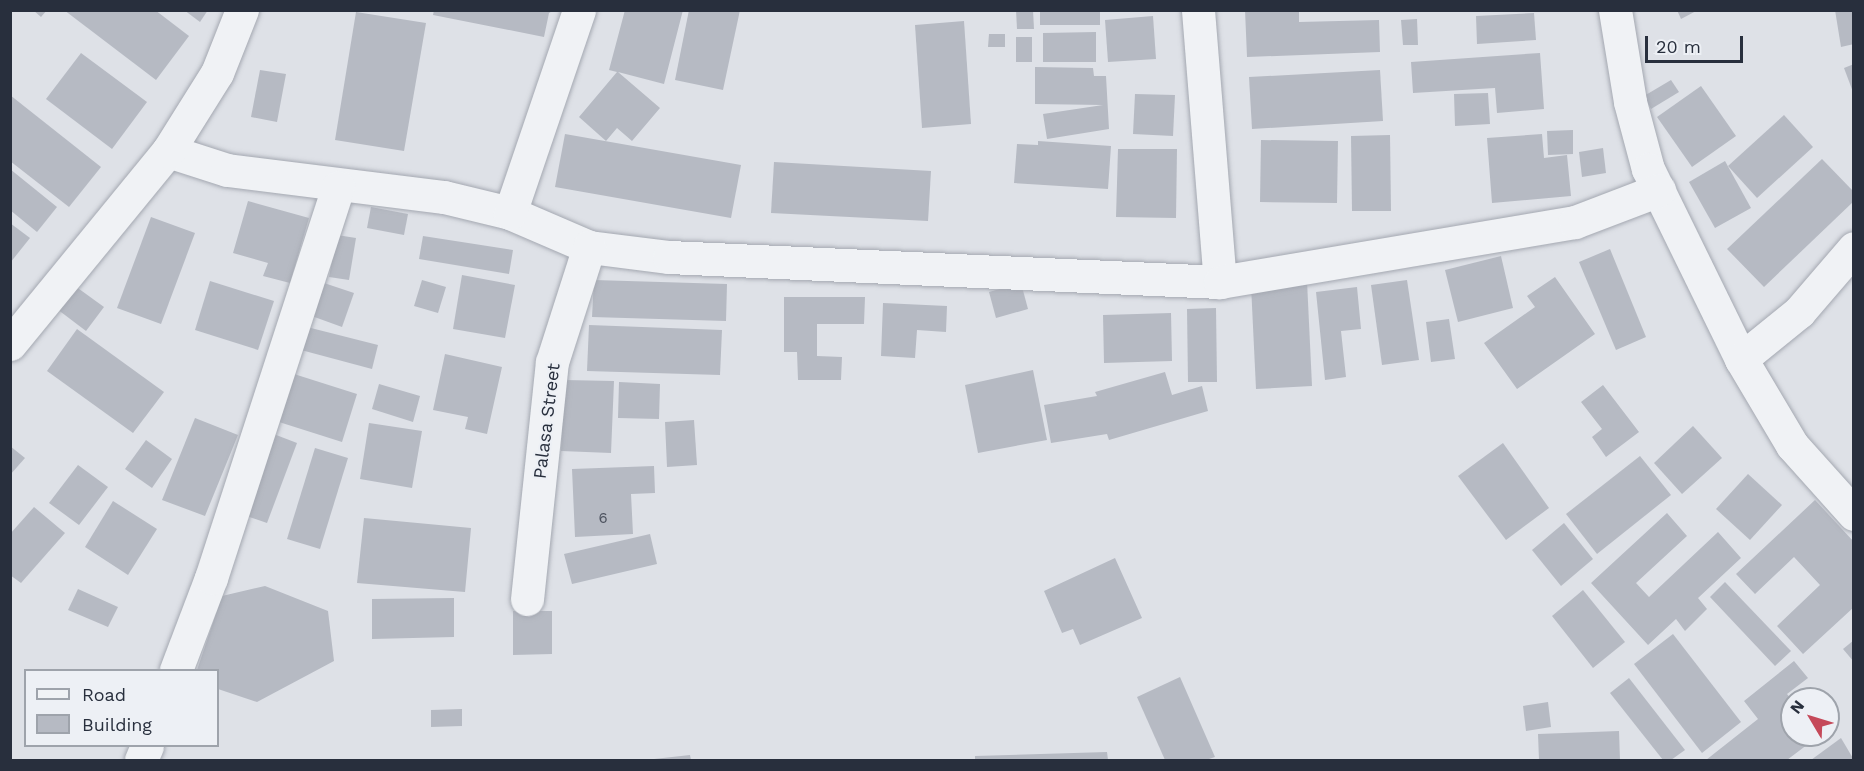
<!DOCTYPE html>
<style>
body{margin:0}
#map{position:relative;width:1864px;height:771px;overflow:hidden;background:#dee1e7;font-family:"Work Sans",sans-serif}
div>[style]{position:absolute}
.building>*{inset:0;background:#b6bac3}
.roads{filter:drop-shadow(0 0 2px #a4a8b1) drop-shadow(0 0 2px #a4a8b1)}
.street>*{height:33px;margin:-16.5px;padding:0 16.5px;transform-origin:16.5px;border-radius:16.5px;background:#f0f2f5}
span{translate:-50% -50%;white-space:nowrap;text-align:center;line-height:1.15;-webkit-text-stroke:4.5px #edf0f5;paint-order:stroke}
.number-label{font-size:15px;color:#4c525e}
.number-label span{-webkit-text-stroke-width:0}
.street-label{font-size:18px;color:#282f3d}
.frame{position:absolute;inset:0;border:12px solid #282f3d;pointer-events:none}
.legend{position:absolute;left:24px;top:669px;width:195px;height:78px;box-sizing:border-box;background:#edf0f5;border:2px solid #9ea3ab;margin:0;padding:8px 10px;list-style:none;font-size:18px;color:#282f3d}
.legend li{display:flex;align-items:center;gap:12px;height:30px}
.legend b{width:30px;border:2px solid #9ea3ab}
.north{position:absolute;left:1780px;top:687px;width:60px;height:60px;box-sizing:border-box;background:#edf0f5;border:2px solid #9ea3ab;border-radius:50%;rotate:308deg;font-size:16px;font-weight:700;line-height:24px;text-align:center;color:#282f3d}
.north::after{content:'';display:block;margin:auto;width:21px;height:27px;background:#c54959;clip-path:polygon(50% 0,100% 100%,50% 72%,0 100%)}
.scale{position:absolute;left:1645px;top:36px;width:98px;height:27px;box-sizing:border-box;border:3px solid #282f3d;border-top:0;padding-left:8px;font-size:18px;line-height:21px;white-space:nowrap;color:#282f3d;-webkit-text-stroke:4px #edf0f5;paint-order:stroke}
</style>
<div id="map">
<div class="building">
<div style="clip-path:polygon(33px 10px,47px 10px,41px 17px)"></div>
<div style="clip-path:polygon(64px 10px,155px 10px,189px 36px,156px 80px)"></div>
<div style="clip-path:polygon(184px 10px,208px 10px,200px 22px)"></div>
<div style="clip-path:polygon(434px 10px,554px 10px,549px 13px,544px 37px,433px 15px)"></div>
<div style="clip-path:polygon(625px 10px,683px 10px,664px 84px,618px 72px,660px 108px,632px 141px,617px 128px,606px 141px,579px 117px,617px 72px,609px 70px)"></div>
<div style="clip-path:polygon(689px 10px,740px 10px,723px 90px,675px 80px)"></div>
<div style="clip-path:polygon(1016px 10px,1033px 10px,1034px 29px,1017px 29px)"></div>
<div style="clip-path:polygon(1040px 10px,1100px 10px,1100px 25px,1040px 25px)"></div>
<div style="clip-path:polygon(1245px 10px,1299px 10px,1299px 22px,1379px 20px,1380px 52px,1247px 57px)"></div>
<div style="clip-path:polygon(1677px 10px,1698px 10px,1681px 19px)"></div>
<div style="clip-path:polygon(1835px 10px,1854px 10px,1854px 44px,1841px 47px)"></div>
<div style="clip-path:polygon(356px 12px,426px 23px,404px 151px,335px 140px)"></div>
<div style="clip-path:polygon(1534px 13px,1536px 40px,1477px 44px,1476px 16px)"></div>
<div style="clip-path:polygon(1153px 16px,1156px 59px,1108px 62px,1105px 20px)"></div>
<div style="clip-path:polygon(1417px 19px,1418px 45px,1403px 45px,1401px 20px)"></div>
<div style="clip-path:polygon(964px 21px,971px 124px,922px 128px,915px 25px)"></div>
<div style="clip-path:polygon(1096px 32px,1096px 62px,1043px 62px,1043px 33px)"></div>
<div style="clip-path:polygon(989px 34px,1005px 34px,1005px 47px,988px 47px)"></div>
<div style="clip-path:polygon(1016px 37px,1032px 37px,1032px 62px,1016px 62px)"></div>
<div style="clip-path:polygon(81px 53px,147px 102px,112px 149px,46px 99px)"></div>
<div style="clip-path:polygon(1540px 53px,1544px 109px,1497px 113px,1495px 88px,1413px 93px,1411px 62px)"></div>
<div style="clip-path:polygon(1854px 64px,1854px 92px,1853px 92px,1844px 68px)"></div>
<div style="clip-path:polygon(1035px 67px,1093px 68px,1094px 76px,1106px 76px,1109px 129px,1047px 139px,1043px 114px,1103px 105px,1035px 104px)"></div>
<div style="clip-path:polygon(260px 70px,286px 74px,277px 122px,251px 117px)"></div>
<div style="clip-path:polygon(1380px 70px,1383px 121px,1252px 129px,1249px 77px)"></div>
<div style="clip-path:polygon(1671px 80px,1679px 92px,1651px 109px,1644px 96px)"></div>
<div style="clip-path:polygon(1701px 86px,1736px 136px,1692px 167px,1657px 117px)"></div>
<div style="clip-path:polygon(1488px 93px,1490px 124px,1455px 126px,1454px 94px)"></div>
<div style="clip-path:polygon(1135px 94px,1175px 95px,1173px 136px,1133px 134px)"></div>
<div style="clip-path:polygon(10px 95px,101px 167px,69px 207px,10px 161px)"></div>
<div style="clip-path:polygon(1784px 115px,1813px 147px,1757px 198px,1728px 166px)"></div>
<div style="clip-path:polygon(1573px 130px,1573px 154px,1548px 155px,1547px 131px)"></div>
<div style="clip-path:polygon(565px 134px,741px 165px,731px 218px,555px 187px)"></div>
<div style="clip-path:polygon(1542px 134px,1544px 158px,1567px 155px,1571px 196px,1492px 203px,1487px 138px)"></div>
<div style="clip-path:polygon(1390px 135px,1391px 211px,1352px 211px,1351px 136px)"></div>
<div style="clip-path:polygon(1261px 140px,1338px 141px,1337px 203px,1260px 202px)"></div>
<div style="clip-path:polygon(1038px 141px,1111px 146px,1108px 189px,1014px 183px,1017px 144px,1038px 145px)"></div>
<div style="clip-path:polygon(1603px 148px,1606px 173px,1582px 177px,1579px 152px)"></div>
<div style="clip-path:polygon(1118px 149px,1177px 149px,1176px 218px,1116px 217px)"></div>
<div style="clip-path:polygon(1822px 159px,1854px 192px,1854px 201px,1764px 287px,1727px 249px)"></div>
<div style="clip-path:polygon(1725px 161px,1751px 208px,1715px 228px,1689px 182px)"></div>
<div style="clip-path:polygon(774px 162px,931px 171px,928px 221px,771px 213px)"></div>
<div style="clip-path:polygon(10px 169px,57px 207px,37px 232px,10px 210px)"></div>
<div style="clip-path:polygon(248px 201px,309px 218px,290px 283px,263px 276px,268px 263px,233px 253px)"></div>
<div style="clip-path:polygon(371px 207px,408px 214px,404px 235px,367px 228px)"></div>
<div style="clip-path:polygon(151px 217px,195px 233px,161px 324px,117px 308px)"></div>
<div style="clip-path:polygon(10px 223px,30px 238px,10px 263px)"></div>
<div style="clip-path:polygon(337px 235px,356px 238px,349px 280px,329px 277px)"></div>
<div style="clip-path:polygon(423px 236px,513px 250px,509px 274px,419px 259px)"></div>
<div style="clip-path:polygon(1610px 249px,1646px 337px,1616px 350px,1579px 262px)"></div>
<div style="clip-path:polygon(1501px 256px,1513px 308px,1458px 322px,1445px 270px)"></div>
<div style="clip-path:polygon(462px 275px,515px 285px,505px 338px,453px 329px)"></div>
<div style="clip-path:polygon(1555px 277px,1595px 334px,1517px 389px,1484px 343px,1535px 307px,1527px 296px)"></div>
<div style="clip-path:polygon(422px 280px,446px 287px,438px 313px,414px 306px)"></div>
<div style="clip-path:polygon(594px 280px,727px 284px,726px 321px,592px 317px)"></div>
<div style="clip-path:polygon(1407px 280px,1419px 360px,1382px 365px,1371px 285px)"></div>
<div style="clip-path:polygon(210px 281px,274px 301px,258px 350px,195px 330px)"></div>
<div style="clip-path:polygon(1307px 281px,1312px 386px,1256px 389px,1251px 285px)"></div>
<div style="clip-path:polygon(321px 282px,354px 293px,342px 327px,309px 315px)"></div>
<div style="clip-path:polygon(1021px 283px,1028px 309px,996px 318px,989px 292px)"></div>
<div style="clip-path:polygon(75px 286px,104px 307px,86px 331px,57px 309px)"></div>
<div style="clip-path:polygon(1357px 287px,1361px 329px,1341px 331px,1346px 377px,1325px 380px,1316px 292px)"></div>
<div style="clip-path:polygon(784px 297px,865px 297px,864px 324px,817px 324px,817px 356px,842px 357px,841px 380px,798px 380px,797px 352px,784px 352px)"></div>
<div style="clip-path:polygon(883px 303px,947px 306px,946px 332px,917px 330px,915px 358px,881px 356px)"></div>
<div style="clip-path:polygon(1216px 308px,1217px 382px,1188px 382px,1187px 309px)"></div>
<div style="clip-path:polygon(1171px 313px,1172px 361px,1104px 363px,1103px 315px)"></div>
<div style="clip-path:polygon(1449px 319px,1455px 359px,1431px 362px,1426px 322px)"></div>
<div style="clip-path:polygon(589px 325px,722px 330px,720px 375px,587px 371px)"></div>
<div style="clip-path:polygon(307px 327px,378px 345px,372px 369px,301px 350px)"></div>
<div style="clip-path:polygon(77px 329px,164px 392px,133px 433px,47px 371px)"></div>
<div style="clip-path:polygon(445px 354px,502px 367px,487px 434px,465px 429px,468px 417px,433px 410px)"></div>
<div style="clip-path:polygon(1033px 370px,1047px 440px,978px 453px,965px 385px)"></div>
<div style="clip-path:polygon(1165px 372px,1172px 395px,1202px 386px,1208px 411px,1109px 440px,1107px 434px,1051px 443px,1044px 405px,1097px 396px,1095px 392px)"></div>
<div style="clip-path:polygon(294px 374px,357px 394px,342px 442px,279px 422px)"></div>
<div style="clip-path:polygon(564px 380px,614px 381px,611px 453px,561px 451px)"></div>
<div style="clip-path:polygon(619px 382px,660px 384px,659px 419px,618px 418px)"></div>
<div style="clip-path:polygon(379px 384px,420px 396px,413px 422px,372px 409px)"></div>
<div style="clip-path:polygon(1603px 385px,1639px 432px,1606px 457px,1592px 437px,1602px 429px,1581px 402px)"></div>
<div style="clip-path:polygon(195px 418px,238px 435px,205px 516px,162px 500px)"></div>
<div style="clip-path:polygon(694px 420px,697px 465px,667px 467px,665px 422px)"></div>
<div style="clip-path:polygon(369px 423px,422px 431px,412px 488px,360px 479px)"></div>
<div style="clip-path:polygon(1693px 426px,1722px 458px,1682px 494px,1654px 463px)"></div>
<div style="clip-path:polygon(271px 433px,297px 443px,267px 523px,241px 514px)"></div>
<div style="clip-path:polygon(146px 440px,172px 459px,152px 488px,125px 469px)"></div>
<div style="clip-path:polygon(1503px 443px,1549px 508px,1506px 540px,1458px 476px)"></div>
<div style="clip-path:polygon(10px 446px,25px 458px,10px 475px)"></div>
<div style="clip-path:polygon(315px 448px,348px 458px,320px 549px,287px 539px)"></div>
<div style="clip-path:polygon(1640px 456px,1671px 495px,1597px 554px,1566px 514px)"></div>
<div style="clip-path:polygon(78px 465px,108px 487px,79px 525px,49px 503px)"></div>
<div style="clip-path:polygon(654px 466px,655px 493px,631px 494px,633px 534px,575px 537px,572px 469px)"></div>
<div style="clip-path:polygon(1748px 474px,1782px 505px,1750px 540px,1716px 509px)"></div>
<div style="clip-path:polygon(1815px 500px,1854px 542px,1854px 607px,1803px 654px,1777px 626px,1820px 585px,1794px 557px,1755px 594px,1736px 574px)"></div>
<div style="clip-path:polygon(113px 501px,157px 529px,128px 575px,85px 547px)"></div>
<div style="clip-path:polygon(34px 507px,65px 533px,21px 583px,10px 575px,10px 534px)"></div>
<div style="clip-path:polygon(1667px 513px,1687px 536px,1636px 583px,1649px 597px,1718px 532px,1741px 558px,1698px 598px,1707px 609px,1685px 631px,1676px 619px,1648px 645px,1591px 583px)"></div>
<div style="clip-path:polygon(364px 518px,471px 528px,465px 592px,357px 583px)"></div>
<div style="clip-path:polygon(1564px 523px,1593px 559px,1561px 586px,1532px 550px)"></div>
<div style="clip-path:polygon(650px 534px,657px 564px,572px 584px,564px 554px)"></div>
<div style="clip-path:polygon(1115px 558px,1142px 618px,1080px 645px,1073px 629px,1062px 633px,1044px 591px)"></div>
<div style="clip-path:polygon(1725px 582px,1791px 651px,1775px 666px,1710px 597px)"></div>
<div style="clip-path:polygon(265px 586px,328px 611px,334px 661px,257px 702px,218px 689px,218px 670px,197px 670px,222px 596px)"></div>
<div style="clip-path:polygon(78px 589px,118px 607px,108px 627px,68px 610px)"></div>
<div style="clip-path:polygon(1583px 590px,1625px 642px,1593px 668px,1552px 616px)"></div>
<div style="clip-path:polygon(454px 598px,454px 637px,372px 639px,372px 599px)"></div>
<div style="clip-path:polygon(513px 611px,552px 611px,552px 654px,513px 655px)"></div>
<div style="clip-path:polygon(1673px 634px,1741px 722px,1702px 753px,1634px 664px)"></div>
<div style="clip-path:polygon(1854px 640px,1854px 662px,1843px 649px)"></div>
<div style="clip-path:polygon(1794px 661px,1808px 678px,1787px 694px,1792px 700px,1792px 735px,1820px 735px,1787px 760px,1706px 760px,1758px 719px,1744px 701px)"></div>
<div style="clip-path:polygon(1180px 677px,1215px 757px,1206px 760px,1165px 760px,1137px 697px)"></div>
<div style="clip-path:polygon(1629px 678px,1685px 750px,1671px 760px,1663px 760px,1610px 693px)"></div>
<div style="clip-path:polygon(1548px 702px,1551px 727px,1526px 731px,1523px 706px)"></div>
<div style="clip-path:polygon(462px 709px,462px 726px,431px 727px,431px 710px)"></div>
<div style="clip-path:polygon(1619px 731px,1620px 760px,1539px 760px,1538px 734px)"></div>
<div style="clip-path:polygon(1841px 738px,1854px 760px,1811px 760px)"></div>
<div style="clip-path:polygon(1107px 752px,1108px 760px,975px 760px,975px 756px)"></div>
<div style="clip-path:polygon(690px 755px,691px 760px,654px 760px,654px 759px)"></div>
</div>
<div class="roads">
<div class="street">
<div style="left:1198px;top:10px;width:273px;rotate:85.4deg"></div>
<div style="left:1615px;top:10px;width:93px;rotate:80.7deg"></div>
<div style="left:1630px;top:102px;width:69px;rotate:75deg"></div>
<div style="left:1648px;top:169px;width:212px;rotate:63.9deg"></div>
<div style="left:1741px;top:359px;width:100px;rotate:59.3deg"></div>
<div style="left:1792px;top:445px;width:93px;rotate:48.1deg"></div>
<div style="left:168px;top:151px;width:62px;rotate:17.9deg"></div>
<div style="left:227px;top:170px;width:219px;rotate:7.1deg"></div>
<div style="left:444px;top:197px;width:68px;rotate:13.6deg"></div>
<div style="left:510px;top:213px;width:86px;rotate:23.3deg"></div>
<div style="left:589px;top:247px;width:81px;rotate:7.1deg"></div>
<div style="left:669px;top:257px;width:552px;rotate:2.6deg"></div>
<div style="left:1220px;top:282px;width:360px;rotate:-9.6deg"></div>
<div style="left:1575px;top:222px;width:90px;rotate:-20.9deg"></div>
<div style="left:510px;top:213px;width:214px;rotate:-71.2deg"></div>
<div style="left:10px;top:344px;width:249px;rotate:-50.7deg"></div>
<div style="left:168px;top:151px;width:92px;rotate:-57.9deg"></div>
<div style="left:217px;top:73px;width:68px;rotate:-68.4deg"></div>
<div style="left:1741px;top:359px;width:75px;rotate:-39deg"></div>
<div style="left:1799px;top:312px;width:84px;rotate:-49.3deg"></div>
<div style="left:527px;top:599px;width:238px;rotate:-84deg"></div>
<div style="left:552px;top:362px;width:121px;rotate:-72.2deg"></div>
<div style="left:176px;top:670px;width:98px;rotate:-69.2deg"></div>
<div style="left:211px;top:578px;width:411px;rotate:-72deg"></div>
<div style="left:141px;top:760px;width:15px;rotate:-67deg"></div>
</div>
</div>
<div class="number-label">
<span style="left:603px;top:519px">6</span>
</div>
<div class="street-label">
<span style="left:547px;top:421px;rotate:-83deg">Palasa Street</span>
</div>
<div class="frame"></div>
<ul class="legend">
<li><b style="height:8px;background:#f0f2f5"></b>Road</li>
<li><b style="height:16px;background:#b6bac3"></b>Building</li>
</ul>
<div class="north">N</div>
<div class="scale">20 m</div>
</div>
